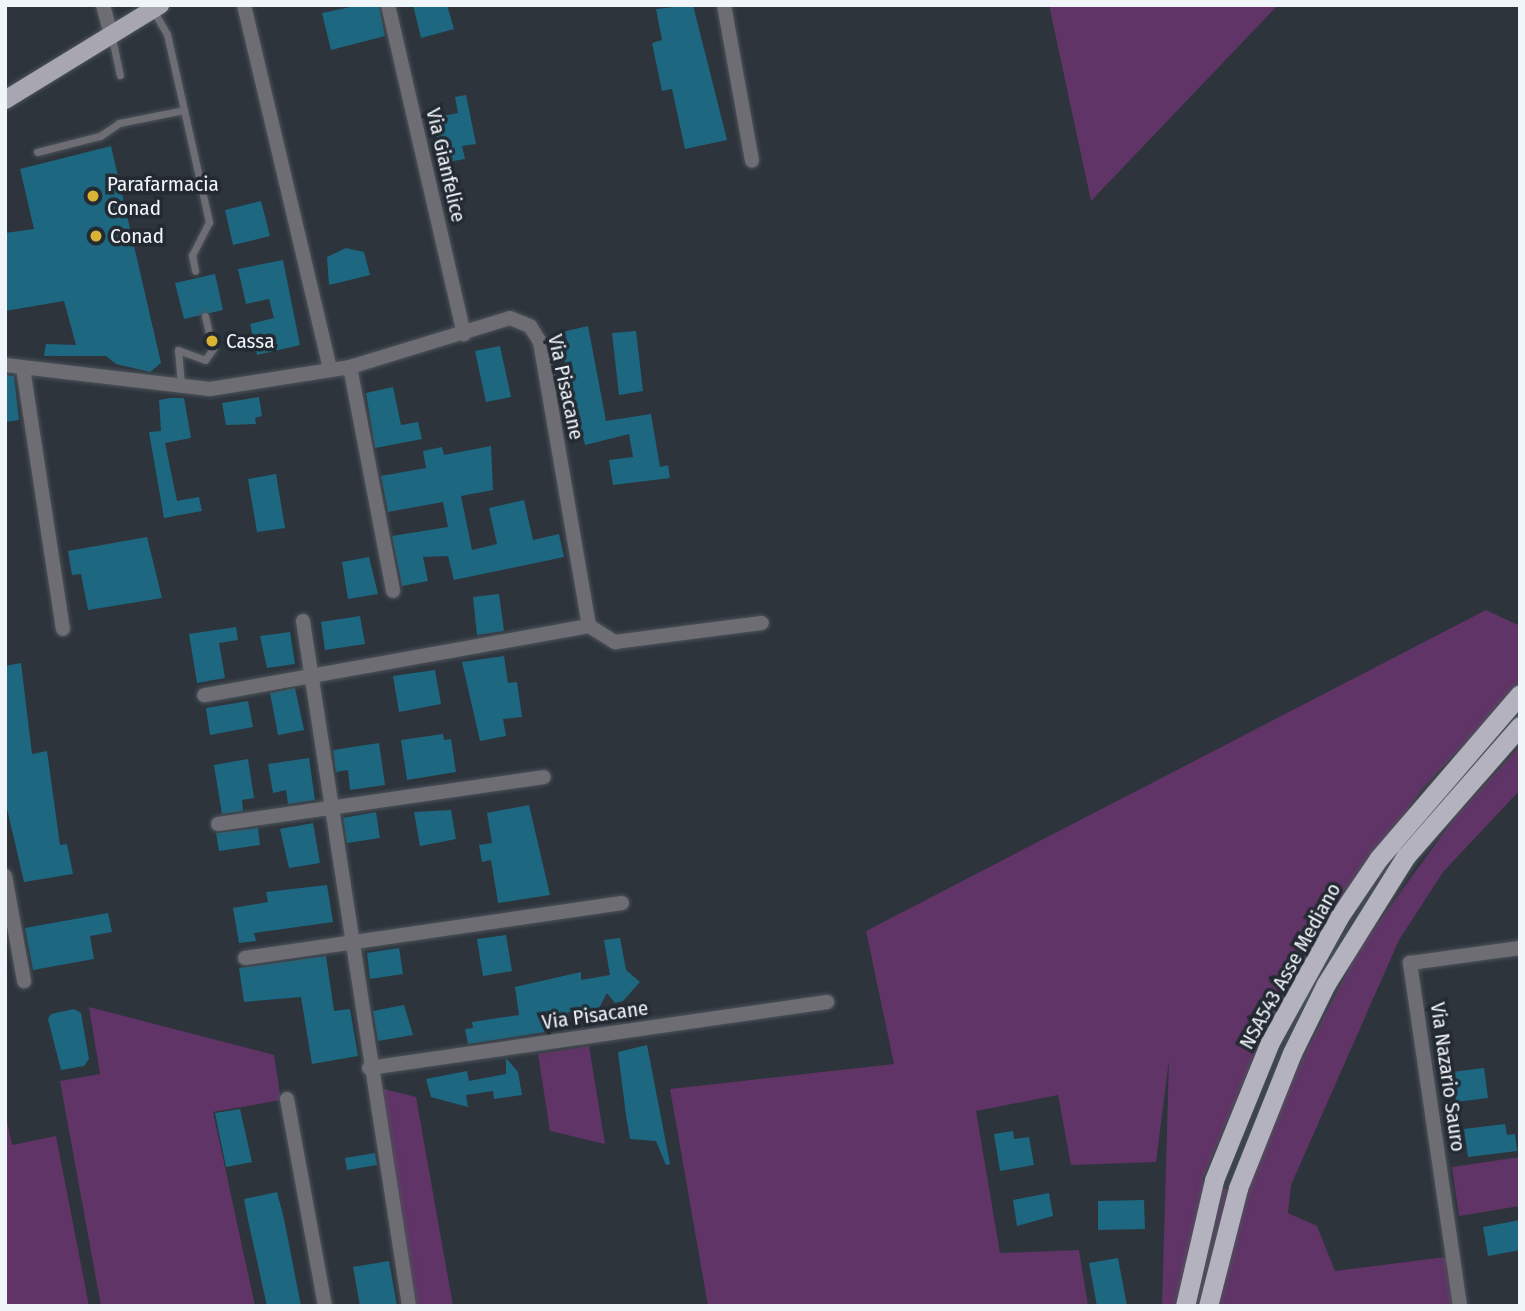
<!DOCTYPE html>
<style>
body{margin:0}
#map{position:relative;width:1525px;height:1311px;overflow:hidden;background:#2d343c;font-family:"Fira Sans Condensed",sans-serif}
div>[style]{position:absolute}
.green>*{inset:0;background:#603466}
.building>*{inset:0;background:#1d6880}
.roads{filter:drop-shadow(0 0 2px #4c535a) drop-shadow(0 0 2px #4c535a)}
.service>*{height:7px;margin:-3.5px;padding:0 3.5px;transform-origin:3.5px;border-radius:3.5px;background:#6e6d73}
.minor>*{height:14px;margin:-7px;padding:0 7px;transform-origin:7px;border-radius:7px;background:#6e6d73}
.primary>*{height:18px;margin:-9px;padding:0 9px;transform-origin:9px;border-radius:9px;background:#a8a7b1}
.trunk>*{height:19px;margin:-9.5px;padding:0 9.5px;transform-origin:9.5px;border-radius:9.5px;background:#b3b2be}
.dots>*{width:19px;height:19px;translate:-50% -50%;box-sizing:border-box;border:4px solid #242a32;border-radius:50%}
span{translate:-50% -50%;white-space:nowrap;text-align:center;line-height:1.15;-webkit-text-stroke:7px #242a32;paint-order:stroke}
.street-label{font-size:21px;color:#f0f5fa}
.poi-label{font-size:21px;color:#f0f5fa}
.left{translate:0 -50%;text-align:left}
.frame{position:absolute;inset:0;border:7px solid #f0f5fa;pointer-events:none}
</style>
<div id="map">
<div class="green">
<div style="clip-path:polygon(1049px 5px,1278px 5px,1091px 201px)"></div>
<div style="clip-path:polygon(1486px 610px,1520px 626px,1520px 684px,1422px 789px,1312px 943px,1264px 1032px,1202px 1181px,1244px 1195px,1283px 1096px,1359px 949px,1456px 816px,1520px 746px,1520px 790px,1443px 872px,1399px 940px,1291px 1185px,1288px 1213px,1317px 1226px,1335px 1271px,1446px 1257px,1453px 1306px,1162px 1306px,1169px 1060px,1156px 1162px,1071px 1165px,1058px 1095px,976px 1111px,1000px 1253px,1079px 1250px,1088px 1306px,708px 1306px,670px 1089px,894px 1064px,866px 931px)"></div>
<div style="clip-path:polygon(89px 1007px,274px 1055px,281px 1100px,213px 1112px,255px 1306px,101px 1306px,60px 1081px,100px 1074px)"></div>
<div style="clip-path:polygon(589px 1046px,605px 1144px,550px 1131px,538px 1054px)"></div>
<div style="clip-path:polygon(376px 1087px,416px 1097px,453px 1306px,417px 1306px)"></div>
<div style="clip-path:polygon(5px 1110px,12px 1145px,56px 1136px,89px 1306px,5px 1306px)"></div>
<div style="clip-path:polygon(1520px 1157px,1520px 1206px,1459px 1216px,1452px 1167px)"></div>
</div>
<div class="building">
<div style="clip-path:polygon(360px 5px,379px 5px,385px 36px,331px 50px,322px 13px)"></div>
<div style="clip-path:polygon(413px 5px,447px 5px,454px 29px,421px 38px)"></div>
<div style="clip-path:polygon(693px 5px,727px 140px,685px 149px,672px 89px,662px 91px,652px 43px,662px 40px,656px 9px)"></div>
<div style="clip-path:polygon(466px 95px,476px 144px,462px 146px,465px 159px,442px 163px,433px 118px,458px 113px,455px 97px)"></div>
<div style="clip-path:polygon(111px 146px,161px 363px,150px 372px,116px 364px,106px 356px,44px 356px,46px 344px,76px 345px,64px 301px,5px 311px,5px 233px,34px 229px,20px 169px)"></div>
<div style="clip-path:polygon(261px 201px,270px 236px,233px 245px,225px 210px)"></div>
<div style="clip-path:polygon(346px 248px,364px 252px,370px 275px,329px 285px,327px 257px)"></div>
<div style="clip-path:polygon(283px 260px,300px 345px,257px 355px,250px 324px,274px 318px,269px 299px,246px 304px,238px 269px)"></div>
<div style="clip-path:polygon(215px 274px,223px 310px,184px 319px,175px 283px)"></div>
<div style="clip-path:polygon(588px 326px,606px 421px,651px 414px,660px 467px,668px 465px,670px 478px,613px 485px,609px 460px,633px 457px,629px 434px,585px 445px,558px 333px)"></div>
<div style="clip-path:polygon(636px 331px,643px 391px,619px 395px,612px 333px)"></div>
<div style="clip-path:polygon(500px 346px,511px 397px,486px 402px,475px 351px)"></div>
<div style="clip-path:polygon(5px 375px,14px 376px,19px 420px,5px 422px)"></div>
<div style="clip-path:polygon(393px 387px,401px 425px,418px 422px,422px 439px,375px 448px,366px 393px)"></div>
<div style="clip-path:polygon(259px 397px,262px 416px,255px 418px,256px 424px,226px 425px,222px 403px)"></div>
<div style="clip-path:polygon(170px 398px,184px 398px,191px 438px,165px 443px,177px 501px,199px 497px,202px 511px,164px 518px,149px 432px,161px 431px,159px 400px)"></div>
<div style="clip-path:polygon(491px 446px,493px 490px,461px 496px,472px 550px,497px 544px,489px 508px,524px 500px,533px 540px,559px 534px,564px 557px,454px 580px,448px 556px,423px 557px,428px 581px,402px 586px,392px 536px,448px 527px,443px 502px,388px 512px,381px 476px,426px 468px,423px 451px,442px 447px,444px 455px)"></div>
<div style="clip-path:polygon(276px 474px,285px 528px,257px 532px,248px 479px)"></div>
<div style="clip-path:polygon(147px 537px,162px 598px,88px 610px,81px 574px,72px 575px,68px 551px)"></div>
<div style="clip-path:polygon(369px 557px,378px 594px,348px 599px,342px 562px)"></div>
<div style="clip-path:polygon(499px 594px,504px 631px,477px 635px,473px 597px)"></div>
<div style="clip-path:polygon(360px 616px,365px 644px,325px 650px,321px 622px)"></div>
<div style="clip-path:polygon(236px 627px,238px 640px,219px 643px,225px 678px,197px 683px,189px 634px)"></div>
<div style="clip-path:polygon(290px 632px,295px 664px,267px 668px,260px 636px)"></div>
<div style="clip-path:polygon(504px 656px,508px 683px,517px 682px,522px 717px,503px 719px,506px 736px,480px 741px,462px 662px)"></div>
<div style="clip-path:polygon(21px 663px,32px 754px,47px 751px,60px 845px,67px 844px,73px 874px,24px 882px,5px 800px,5px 666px)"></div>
<div style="clip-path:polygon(435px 670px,441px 704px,399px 712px,393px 676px)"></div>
<div style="clip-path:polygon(295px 688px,304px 730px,278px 735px,270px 693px)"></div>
<div style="clip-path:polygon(248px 701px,253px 727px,210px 735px,206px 708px)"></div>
<div style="clip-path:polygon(443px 734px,444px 740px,451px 739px,456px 772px,407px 780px,401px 740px)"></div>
<div style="clip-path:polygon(379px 743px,385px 785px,350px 790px,348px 770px,336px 772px,333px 750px)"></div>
<div style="clip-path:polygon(309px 758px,315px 800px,288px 804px,286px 790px,273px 793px,268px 764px)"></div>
<div style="clip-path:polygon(248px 759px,254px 798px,242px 800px,243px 811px,222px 814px,214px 765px)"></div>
<div style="clip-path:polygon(529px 805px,550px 895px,498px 903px,491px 860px,482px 862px,479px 845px,492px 843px,487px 813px)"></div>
<div style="clip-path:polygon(451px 810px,456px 839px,420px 846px,414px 812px)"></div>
<div style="clip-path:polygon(376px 812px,380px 838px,347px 843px,343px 818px)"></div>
<div style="clip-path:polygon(313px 823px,320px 863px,289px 868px,280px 829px)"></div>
<div style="clip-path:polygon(258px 828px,260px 845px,219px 851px,216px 833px)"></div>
<div style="clip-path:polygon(327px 885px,333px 922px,254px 933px,256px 941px,239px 943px,233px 908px,268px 902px,266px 892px)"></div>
<div style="clip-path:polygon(108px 913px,112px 932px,90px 936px,94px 959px,33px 970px,25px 928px)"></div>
<div style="clip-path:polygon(506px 935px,512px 971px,483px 976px,477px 939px)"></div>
<div style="clip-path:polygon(620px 938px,626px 970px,640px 982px,623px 1001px,615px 1003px,607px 993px,599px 1008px,568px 1012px,571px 1028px,468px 1044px,465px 1029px,473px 1028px,472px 1022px,519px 1015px,515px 987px,581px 972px,581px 980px,610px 975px,604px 940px)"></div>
<div style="clip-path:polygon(399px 948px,403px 974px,370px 979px,367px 953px)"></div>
<div style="clip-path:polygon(326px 956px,334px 1011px,350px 1009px,358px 1056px,312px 1064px,301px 997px,244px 1002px,239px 968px)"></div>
<div style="clip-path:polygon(404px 1005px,413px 1035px,378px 1041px,373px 1011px)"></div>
<div style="clip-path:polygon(74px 1009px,81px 1013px,89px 1059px,84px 1066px,61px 1070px,48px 1019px,51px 1014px)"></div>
<div style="clip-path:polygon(647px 1045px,670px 1164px,666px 1165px,656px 1141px,630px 1139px,626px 1115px,618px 1052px)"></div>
<div style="clip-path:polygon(506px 1058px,518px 1072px,522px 1095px,494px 1099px,493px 1091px,466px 1095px,468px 1107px,431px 1097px,426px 1079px,467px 1071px,469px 1081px,506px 1074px)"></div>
<div style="clip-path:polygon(1484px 1068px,1488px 1098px,1456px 1102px,1452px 1072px)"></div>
<div style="clip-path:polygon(240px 1109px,252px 1162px,226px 1167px,215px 1113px)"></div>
<div style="clip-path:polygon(1505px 1124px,1507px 1135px,1515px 1134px,1517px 1151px,1468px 1157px,1464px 1129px)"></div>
<div style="clip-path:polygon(1013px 1131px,1014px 1139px,1029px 1137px,1034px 1165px,1000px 1171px,994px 1134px)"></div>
<div style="clip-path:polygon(375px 1153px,377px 1165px,347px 1170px,345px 1158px)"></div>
<div style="clip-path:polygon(277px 1192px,284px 1219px,301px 1306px,267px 1306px,248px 1220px,244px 1199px)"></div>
<div style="clip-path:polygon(1049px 1193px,1053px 1216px,1017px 1226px,1013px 1200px)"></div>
<div style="clip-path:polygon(1144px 1200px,1145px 1229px,1098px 1230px,1098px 1201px)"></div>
<div style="clip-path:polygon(1520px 1220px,1520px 1250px,1488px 1256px,1483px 1227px)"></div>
<div style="clip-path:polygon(1118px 1258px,1127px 1306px,1097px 1306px,1089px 1263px)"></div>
<div style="clip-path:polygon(389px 1261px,397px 1306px,360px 1306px,353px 1267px)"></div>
</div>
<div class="roads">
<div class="service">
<div style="left:153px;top:10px;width:28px;rotate:60deg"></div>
<div style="left:167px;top:34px;width:193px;rotate:77.4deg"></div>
<div style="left:209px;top:222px;width:37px;rotate:117deg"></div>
<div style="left:192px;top:255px;width:16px;rotate:79deg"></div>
<div style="left:112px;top:38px;width:38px;rotate:78deg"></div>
<div style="left:37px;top:152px;width:65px;rotate:-14.3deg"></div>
<div style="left:100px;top:136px;width:23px;rotate:-34deg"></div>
<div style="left:119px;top:123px;width:66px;rotate:-11.3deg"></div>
<div style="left:205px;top:316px;width:17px;rotate:77deg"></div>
<div style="left:178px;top:350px;width:29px;rotate:20deg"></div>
<div style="left:205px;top:360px;width:14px;rotate:-54deg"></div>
<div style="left:178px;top:350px;width:37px;rotate:85deg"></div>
</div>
<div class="minor">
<div style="left:103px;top:5px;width:30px;rotate:75deg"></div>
<div style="left:244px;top:5px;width:374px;rotate:76.7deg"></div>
<div style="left:388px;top:5px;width:338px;rotate:77deg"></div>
<div style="left:724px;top:5px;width:158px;rotate:79.8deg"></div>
<div style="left:5px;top:365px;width:206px;rotate:6.7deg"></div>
<div style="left:210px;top:389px;width:142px;rotate:-8.9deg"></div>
<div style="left:350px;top:367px;width:167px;rotate:-17deg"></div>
<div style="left:510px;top:318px;width:22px;rotate:22deg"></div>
<div style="left:530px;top:326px;width:19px;rotate:58deg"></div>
<div style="left:540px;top:342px;width:288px;rotate:80.2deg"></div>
<div style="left:589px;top:626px;width:391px;rotate:169.8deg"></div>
<div style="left:350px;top:367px;width:228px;rotate:79.1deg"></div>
<div style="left:23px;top:368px;width:264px;rotate:81.3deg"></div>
<div style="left:303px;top:621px;width:693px;rotate:81.2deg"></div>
<div style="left:589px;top:626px;width:31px;rotate:32deg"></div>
<div style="left:615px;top:642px;width:148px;rotate:-7.4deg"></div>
<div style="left:218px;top:824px;width:329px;rotate:-8.2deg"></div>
<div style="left:5px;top:876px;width:107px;rotate:79.7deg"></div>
<div style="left:245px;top:958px;width:381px;rotate:-8.3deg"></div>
<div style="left:369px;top:1068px;width:463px;rotate:-8.2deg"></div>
<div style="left:287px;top:1099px;width:210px;rotate:79.6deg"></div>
<div style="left:1460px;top:1306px;width:347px;rotate:-98.3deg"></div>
<div style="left:1410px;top:963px;width:111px;rotate:-7.8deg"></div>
</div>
<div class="primary">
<div style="left:5px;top:100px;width:182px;rotate:-31.5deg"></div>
</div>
<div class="trunk">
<div style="left:1185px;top:1306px;width:129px;rotate:-77deg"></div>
<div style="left:1214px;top:1180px;width:149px;rotate:-67.9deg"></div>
<div style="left:1270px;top:1042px;width:143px;rotate:-61.1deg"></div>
<div style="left:1339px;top:917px;width:71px;rotate:-55.9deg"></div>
<div style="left:1379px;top:858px;width:216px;rotate:-49.3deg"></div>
<div style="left:1208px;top:1306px;width:122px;rotate:-75.7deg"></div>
<div style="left:1238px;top:1188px;width:145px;rotate:-68.2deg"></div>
<div style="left:1292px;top:1053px;width:77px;rotate:-63.8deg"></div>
<div style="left:1326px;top:984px;width:151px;rotate:-58deg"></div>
<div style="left:1406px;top:856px;width:173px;rotate:-48.8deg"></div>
</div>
</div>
<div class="dots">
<div style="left:93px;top:196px;background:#d9b334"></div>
<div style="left:96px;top:236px;background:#d9b334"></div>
<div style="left:212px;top:341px;background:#d9b334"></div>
</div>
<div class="street-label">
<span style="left:446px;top:165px;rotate:77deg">Via Gianfelice</span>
<span style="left:566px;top:387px;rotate:78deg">Via Pisacane</span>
<span style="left:1290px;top:966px;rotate:-61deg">NSA543 Asse Mediano</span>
<span style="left:595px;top:1015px;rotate:-8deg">Via Pisacane</span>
<span style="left:1448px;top:1077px;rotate:82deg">Via Nazario Sauro</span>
</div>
<div class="poi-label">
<span class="left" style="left:107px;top:196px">Parafarmacia<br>Conad</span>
<span class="left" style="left:110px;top:236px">Conad</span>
<span class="left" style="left:226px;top:341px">Cassa</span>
</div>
<div class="frame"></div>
</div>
